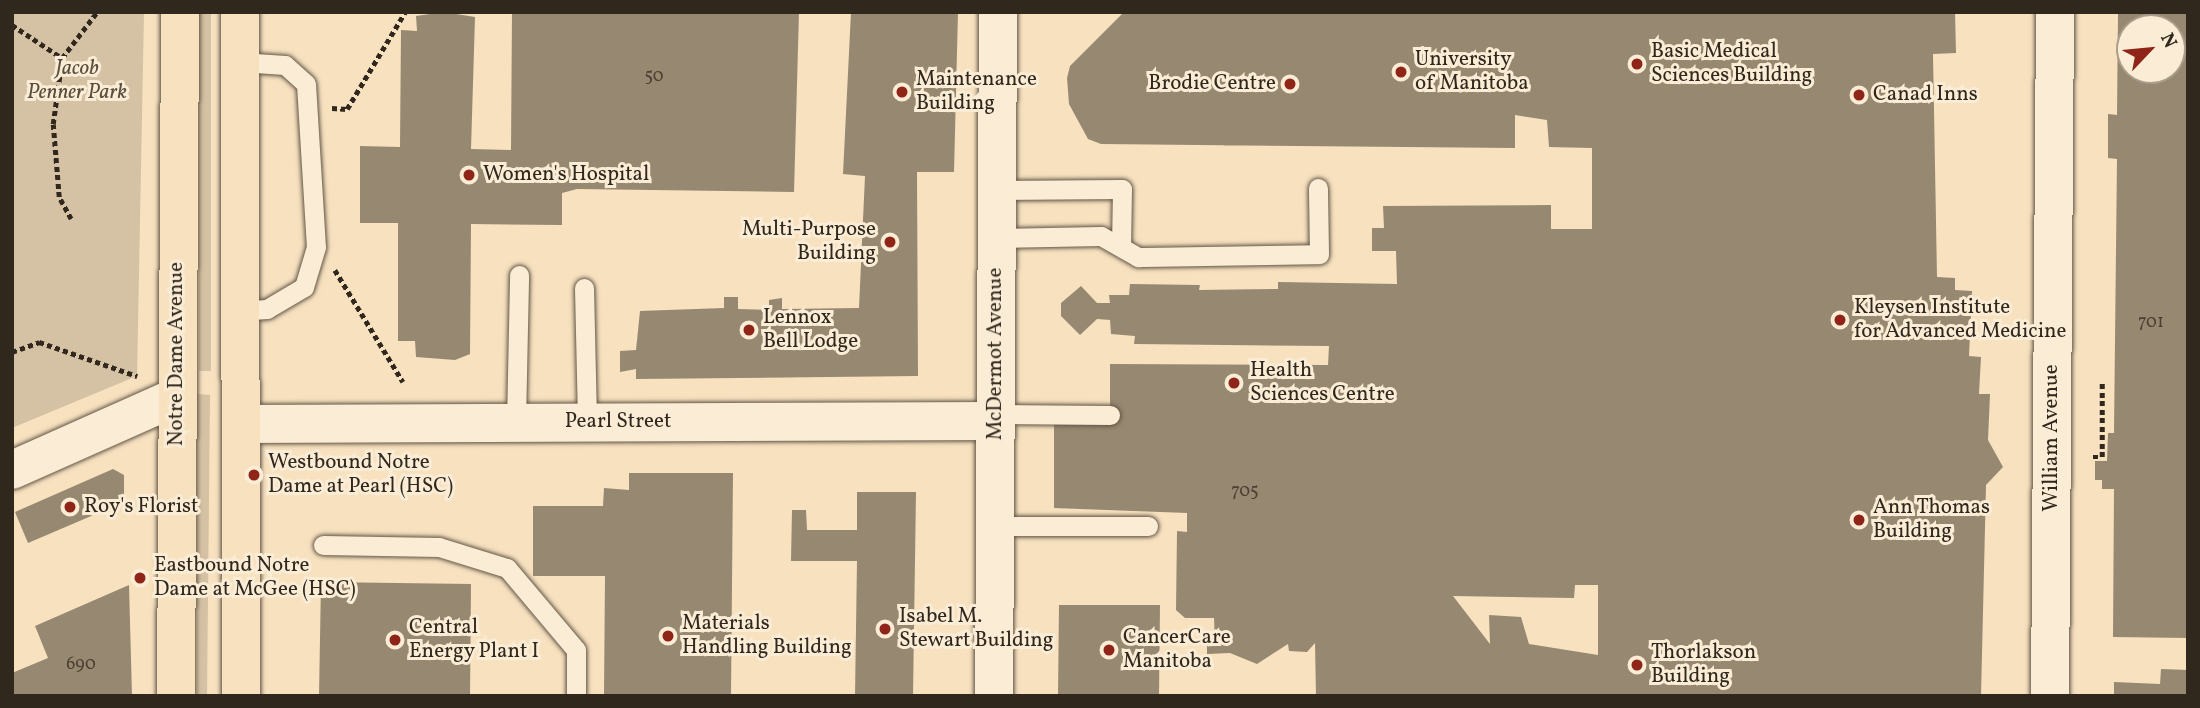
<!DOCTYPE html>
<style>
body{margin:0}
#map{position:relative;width:2200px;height:708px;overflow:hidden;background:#f7e1bf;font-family:Vollkorn,serif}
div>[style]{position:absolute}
.green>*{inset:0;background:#d5c1a3}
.building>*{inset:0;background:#978871}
.path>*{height:4.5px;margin-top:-2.25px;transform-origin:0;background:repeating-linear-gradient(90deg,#30271d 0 5px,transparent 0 8.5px)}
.roads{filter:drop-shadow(0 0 2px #625646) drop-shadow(0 0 2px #625646)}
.service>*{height:19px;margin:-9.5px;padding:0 9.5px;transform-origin:9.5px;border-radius:9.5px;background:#faecd5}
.minor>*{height:38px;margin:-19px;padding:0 19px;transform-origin:19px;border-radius:19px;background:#faecd5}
.tertiary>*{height:38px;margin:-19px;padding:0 19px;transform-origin:19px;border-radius:19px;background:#faecd5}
.secondary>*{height:38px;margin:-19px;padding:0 19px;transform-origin:19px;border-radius:19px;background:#faecd5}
.primary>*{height:38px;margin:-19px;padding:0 19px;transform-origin:19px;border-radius:19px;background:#f7e1bf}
.dots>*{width:19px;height:19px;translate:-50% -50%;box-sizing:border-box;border:4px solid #faecd5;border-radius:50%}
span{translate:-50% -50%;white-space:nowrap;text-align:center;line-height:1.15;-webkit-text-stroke:6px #faecd5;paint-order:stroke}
.number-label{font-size:18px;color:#4a3f32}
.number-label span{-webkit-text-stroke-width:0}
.poi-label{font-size:21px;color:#30271d}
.left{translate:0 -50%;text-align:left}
.right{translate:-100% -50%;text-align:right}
.park-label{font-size:21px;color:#594e3e;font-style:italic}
.street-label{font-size:21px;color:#30271d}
.frame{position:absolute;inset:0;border:14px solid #30271d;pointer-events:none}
.north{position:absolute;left:2116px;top:14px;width:70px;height:70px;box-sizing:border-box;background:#faecd5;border:2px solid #a99d8b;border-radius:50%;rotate:64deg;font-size:19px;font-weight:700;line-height:28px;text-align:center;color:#30271d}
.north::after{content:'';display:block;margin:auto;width:24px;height:32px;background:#8f2418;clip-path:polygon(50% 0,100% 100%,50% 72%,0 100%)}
</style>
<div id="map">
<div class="green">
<div style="clip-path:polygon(12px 12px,144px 12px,137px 376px,12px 428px)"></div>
<div style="clip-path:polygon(199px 12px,211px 12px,211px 371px,199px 371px)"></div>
<div style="clip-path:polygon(197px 394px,210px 395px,207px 696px,197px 696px)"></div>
</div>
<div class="building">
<div style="clip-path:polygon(444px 12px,475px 17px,471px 149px,511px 150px,512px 12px,799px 12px,794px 192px,577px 189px,562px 193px,562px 225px,471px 224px,470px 354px,455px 360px,416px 357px,415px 341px,398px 341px,398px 223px,360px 223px,360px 146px,400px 147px,401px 30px,417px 31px,416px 16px)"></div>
<div style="clip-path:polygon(851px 12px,958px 12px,954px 172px,917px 172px,918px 376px,636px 379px,636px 369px,620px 372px,620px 351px,636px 350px,640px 311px,724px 308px,724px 297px,738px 297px,738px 309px,769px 310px,769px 300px,782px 298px,782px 309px,859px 308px,865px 176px,843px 174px)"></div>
<div style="clip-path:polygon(evenodd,1124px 12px,1955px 12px,1956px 53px,1933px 54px,1937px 277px,1955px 278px,1955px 290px,1972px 291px,1969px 356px,1981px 357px,1979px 394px,1990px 394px,1988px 440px,2003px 467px,1986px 485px,1981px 696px,1316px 696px,1315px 643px,1307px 652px,1289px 651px,1288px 644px,1257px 664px,1230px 653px,1207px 654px,1207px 641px,1215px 643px,1214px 618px,1185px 618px,1176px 610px,1177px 531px,1187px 532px,1187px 513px,1054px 508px,1054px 424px,1110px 424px,1110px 364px,1328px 365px,1329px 346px,1134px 344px,1135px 336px,1111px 334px,1110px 320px,1097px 319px,1080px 335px,1061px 316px,1061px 303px,1081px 286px,1097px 303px,1110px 303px,1109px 295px,1129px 295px,1130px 284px,1200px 285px,1199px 290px,1278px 289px,1278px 282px,1397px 284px,1396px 251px,1372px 251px,1372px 228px,1384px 228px,1383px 206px,1551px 205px,1551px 229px,1592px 229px,1592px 148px,1549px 147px,1547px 120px,1515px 115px,1515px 148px,1101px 144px,1088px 139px,1069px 104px,1067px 78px,1070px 66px,1124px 12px,1575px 585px,1598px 585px,1598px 655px,1529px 644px,1521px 617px,1489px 615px,1490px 644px,1453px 596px,1574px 598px,1575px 585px)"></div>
<div style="clip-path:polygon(evenodd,2118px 12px,2188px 12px,2188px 638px,2113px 637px,2114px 489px,2102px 489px,2102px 480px,2095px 480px,2095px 461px,2107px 461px,2108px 433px,2114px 433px,2117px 159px,2108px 158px,2108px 114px,2117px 115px,2118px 12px,2130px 28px,2172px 28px,2172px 70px,2130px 70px,2130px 28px)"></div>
<div style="clip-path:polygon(113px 469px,124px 475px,124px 502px,28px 543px,15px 512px)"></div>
<div style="clip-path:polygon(629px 473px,733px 473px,731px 696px,604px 696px,605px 576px,533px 576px,533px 506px,603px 506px,604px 488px,629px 490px)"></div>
<div style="clip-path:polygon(857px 492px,916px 492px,913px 696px,855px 696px,857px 561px,791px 561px,792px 510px,806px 510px,807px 530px,857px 530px)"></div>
<div style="clip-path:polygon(321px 582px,471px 584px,470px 696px,319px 696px)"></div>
<div style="clip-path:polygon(129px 585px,132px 696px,12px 696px,12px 673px,48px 658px,35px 626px)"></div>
<div style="clip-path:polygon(1059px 605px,1160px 605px,1159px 696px,1058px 696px)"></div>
<div style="clip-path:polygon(2161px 669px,2188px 670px,2188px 696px,2114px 696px,2114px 682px,2160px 684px)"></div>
</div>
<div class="path">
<div style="left:12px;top:25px;width:60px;rotate:33.4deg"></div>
<div style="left:332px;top:108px;width:15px;rotate:4deg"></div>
<div style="left:347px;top:109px;width:113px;rotate:-59.1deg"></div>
<div style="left:71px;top:219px;width:25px;rotate:-119deg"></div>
<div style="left:59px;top:197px;width:73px;rotate:-94.7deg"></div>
<div style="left:53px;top:124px;width:67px;rotate:-82.2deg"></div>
<div style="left:62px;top:58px;width:58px;rotate:-52.7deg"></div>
<div style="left:335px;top:270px;width:131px;rotate:58.7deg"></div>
<div style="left:12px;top:352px;width:29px;rotate:-20deg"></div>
<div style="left:39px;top:342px;width:104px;rotate:19.1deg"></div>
<div style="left:2093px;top:457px;width:9px"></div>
<div style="left:2102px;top:457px;width:75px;rotate:-90deg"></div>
</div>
<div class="roads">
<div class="service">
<div style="left:240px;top:62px;width:45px;rotate:3.8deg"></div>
<div style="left:285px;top:65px;width:28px;rotate:42deg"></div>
<div style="left:306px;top:84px;width:163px;rotate:86.5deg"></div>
<div style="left:316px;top:247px;width:42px;rotate:106.7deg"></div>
<div style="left:304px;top:287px;width:43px;rotate:149.3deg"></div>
<div style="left:267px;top:309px;width:26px;rotate:176deg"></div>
<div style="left:997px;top:190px;width:125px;rotate:-0.5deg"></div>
<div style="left:1122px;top:189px;width:58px;rotate:91deg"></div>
<div style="left:997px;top:238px;width:104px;rotate:-1.1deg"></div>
<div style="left:1101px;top:236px;width:43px;rotate:29.6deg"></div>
<div style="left:1138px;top:257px;width:181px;rotate:-0.9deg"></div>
<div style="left:1319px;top:254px;width:66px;rotate:-90.9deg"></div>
<div style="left:584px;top:288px;width:135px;rotate:88.7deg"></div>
<div style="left:995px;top:414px;width:115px;rotate:0.5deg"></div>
<div style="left:516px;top:423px;width:148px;rotate:-88.8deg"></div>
<div style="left:995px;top:526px;width:153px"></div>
<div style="left:323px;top:545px;width:116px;rotate:1deg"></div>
<div style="left:439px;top:547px;width:71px;rotate:17.2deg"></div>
<div style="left:507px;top:568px;width:107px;rotate:49.9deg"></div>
<div style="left:576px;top:650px;width:46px;rotate:90deg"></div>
</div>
<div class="minor">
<div style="left:241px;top:424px;width:754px;rotate:-0.23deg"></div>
<div style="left:12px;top:470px;width:180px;rotate:-24deg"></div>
</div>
<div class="tertiary">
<div style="left:994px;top:696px;width:684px;rotate:-89.66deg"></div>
</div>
<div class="secondary">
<div style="left:2050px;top:696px;width:684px;rotate:-89.58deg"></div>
</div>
<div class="primary">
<div style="left:240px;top:12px;width:684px;rotate:89.92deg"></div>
<div style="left:176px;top:696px;width:684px;rotate:-89.66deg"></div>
</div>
</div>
<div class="dots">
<div style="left:1637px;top:64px;background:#8f2418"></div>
<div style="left:1401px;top:72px;background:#8f2418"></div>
<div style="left:1290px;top:84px;background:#8f2418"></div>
<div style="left:902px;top:92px;background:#8f2418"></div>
<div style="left:1859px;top:95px;background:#8f2418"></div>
<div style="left:469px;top:175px;background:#8f2418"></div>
<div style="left:890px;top:242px;background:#8f2418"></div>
<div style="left:1840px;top:320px;background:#8f2418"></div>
<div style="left:749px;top:330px;background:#8f2418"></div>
<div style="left:1234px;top:383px;background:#8f2418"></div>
<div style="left:254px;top:475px;background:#8f2418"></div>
<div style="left:70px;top:507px;background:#8f2418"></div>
<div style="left:1859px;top:520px;background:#8f2418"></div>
<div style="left:140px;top:578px;background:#8f2418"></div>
<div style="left:885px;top:629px;background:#8f2418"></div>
<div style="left:668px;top:636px;background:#8f2418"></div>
<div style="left:395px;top:640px;background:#8f2418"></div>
<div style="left:1109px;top:650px;background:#8f2418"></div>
<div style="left:1637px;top:665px;background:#8f2418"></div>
</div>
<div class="number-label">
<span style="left:654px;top:77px">50</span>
<span style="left:2151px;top:323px">701</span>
<span style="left:1245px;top:492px">705</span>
<span style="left:81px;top:665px">690</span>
</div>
<div class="poi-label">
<span class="left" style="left:1651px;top:64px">Basic Medical<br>Sciences Building</span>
<span class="left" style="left:1415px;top:72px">University<br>of Manitoba</span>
<span class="left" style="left:916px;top:92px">Maintenance<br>Building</span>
<span class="right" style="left:1276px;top:84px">Brodie Centre</span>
<span class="left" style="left:1873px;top:95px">Canad Inns</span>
<span class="left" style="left:483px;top:175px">Women's Hospital</span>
<span class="right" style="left:876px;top:242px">Multi-Purpose<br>Building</span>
<span class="left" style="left:1854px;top:320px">Kleysen Institute<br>for Advanced Medicine</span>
<span class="left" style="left:763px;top:330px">Lennox<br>Bell Lodge</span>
<span class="left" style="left:1250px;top:383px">Health<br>Sciences Centre</span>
<span class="left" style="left:268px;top:475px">Westbound Notre<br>Dame at Pearl (HSC)</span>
<span class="left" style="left:84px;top:507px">Roy's Florist</span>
<span class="left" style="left:1873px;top:520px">Ann Thomas<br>Building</span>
<span class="left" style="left:154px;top:578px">Eastbound Notre<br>Dame at McGee (HSC)</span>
<span class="left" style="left:899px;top:629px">Isabel M.<br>Stewart Building</span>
<span class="left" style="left:682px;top:636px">Materials<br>Handling Building</span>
<span class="left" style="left:409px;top:640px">Central<br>Energy Plant I</span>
<span class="left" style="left:1123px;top:650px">CancerCare<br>Manitoba</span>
<span class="left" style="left:1651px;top:665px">Thorlakson<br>Building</span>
</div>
<div class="park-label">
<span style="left:77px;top:81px">Jacob<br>Penner Park</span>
</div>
<div class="street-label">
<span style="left:177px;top:354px;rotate:-90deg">Notre Dame Avenue</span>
<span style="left:996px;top:354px;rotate:-90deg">McDermot Avenue</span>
<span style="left:618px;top:422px">Pearl Street</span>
<span style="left:2052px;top:438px;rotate:-90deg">William Avenue</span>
</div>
<div class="frame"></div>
<div class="north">N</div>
</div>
